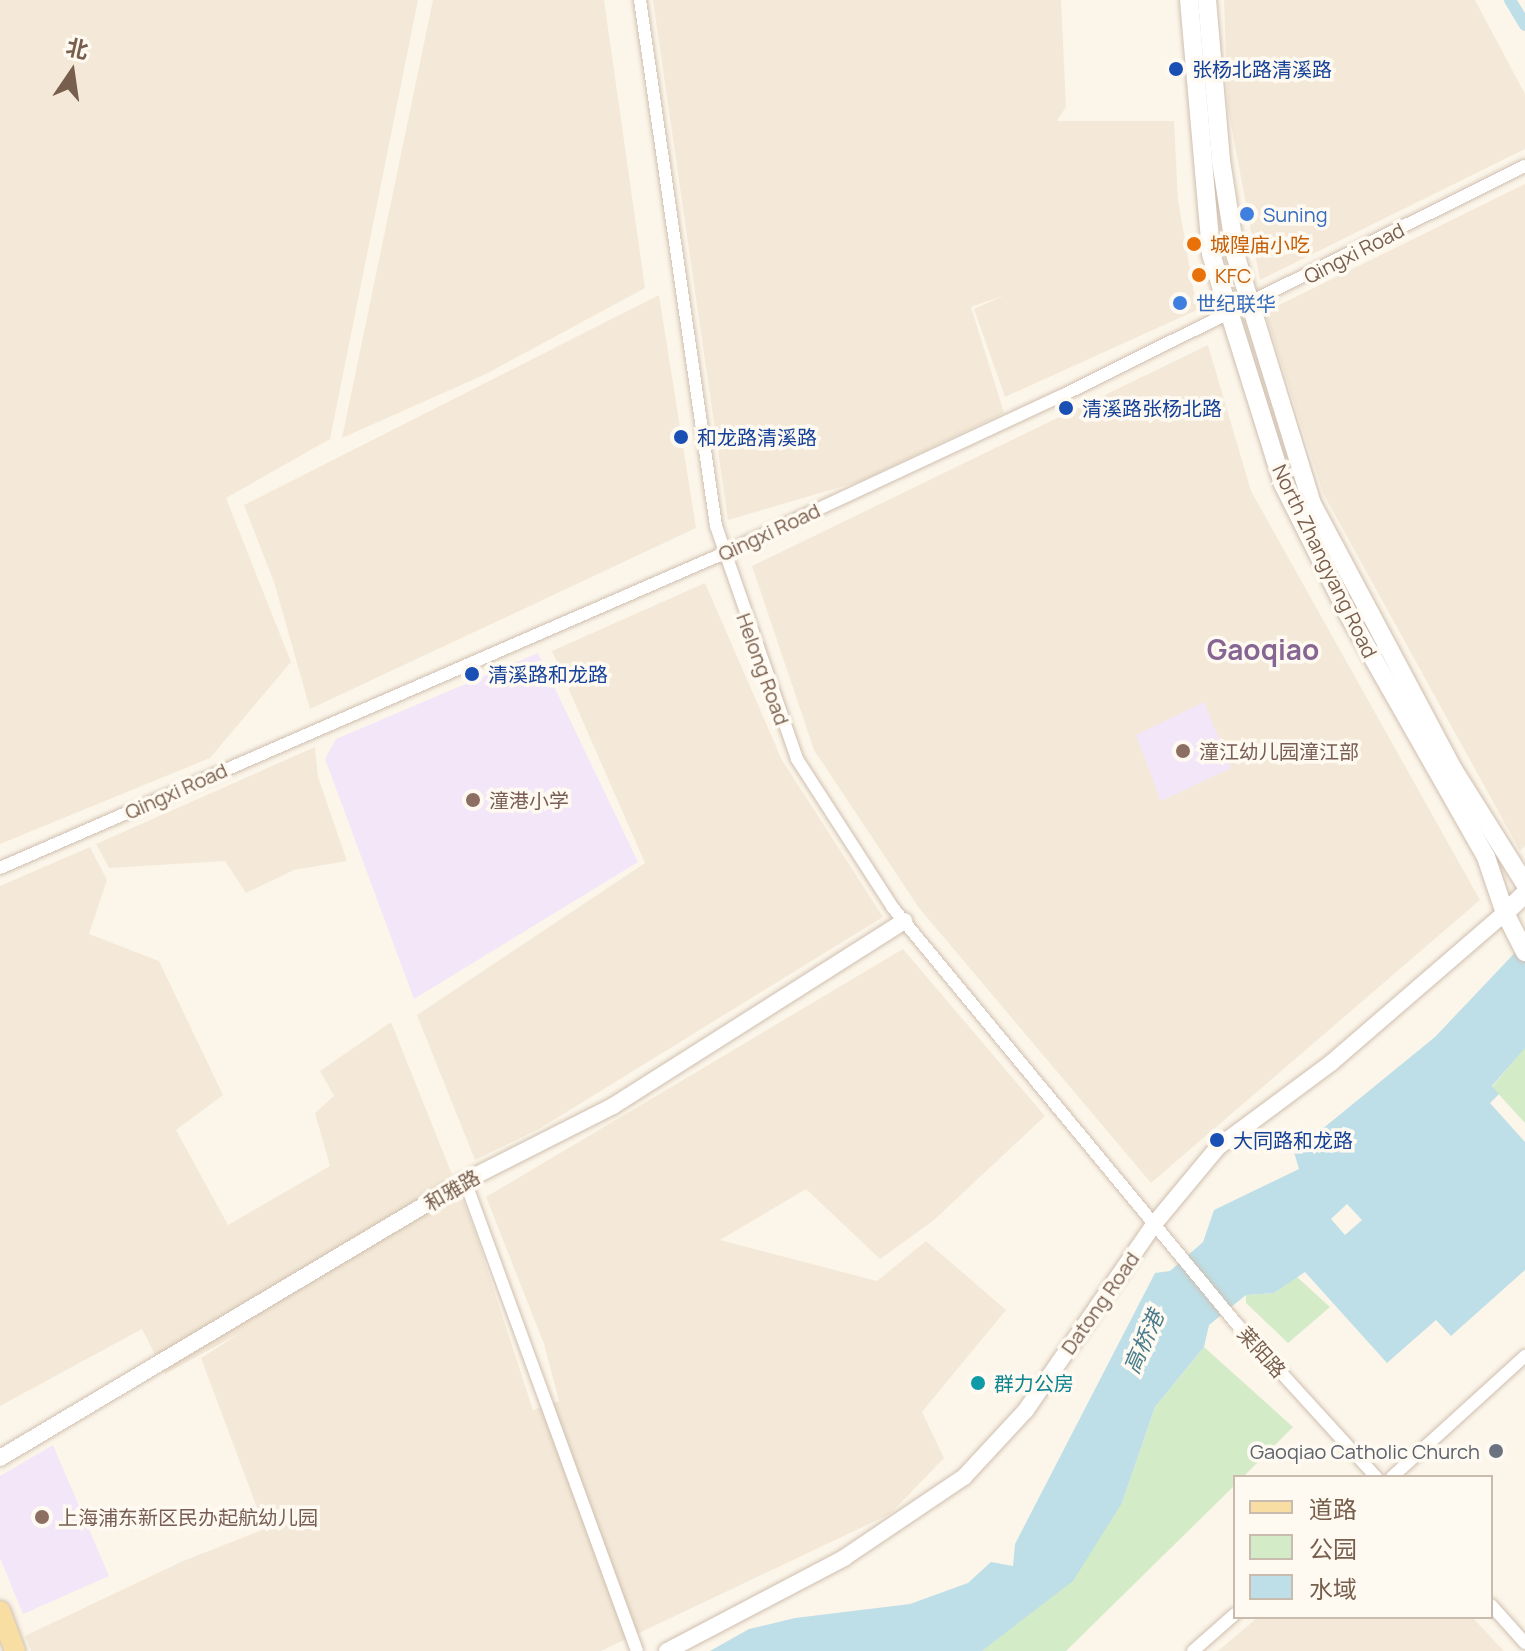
<!DOCTYPE html>
<meta charset="utf-8">
<style>
body{margin:0}
#map{position:relative;width:1525px;height:1651px;overflow:hidden;background:#fcf6ea;font-family:Manrope,"Noto Sans SC",sans-serif}
div>[style]{position:absolute}
.residential>*{inset:0;background:#f4e9d8}
.education>*{inset:0;background:#f3e6f9}
.green>*{inset:0;background:#d4ebc8}
.water>*{inset:0;background:#bedfe7}
.canal>*{height:12px;margin:-6px;padding:0 6px;transform-origin:6px;border-radius:6px;background:#bedfe7}
.roads{filter:drop-shadow(0 0 2px #cfbfaf) drop-shadow(0 0 2px #cfbfaf)}
.minor>*{height:12px;margin:-6px;padding:0 6px;transform-origin:6px;border-radius:6px;background:#fff}
.tertiary>*{height:16px;margin:-8px;padding:0 8px;transform-origin:8px;border-radius:8px;background:#fff}
.secondary>*{height:18px;margin:-9px;padding:0 9px;transform-origin:9px;border-radius:9px;background:#fff}
.primary>*{height:20px;margin:-10px;padding:0 10px;transform-origin:10px;border-radius:10px;background:#f9dea4}
.dots>*{width:22px;height:22px;translate:-50% -50%;box-sizing:border-box;border:4px solid #fffaf1;border-radius:50%}
span{translate:-50% -50%;white-space:nowrap;text-align:center;line-height:1.15;-webkit-text-stroke:7px #fffaf1;paint-order:stroke}
.transit-label{font-size:20px;color:#164399}
.left{translate:0 -50%;text-align:left}
.shop-label{font-size:20px;color:#366cbe}
.food-label{font-size:20px;color:#c56008}
.street-label{font-size:20px;color:#785e4d}
.education-label{font-size:20px;color:#785e54}
.culture-label{font-size:20px;color:#0d838f}
.worship-label{font-size:20px;color:#5b616d}
.right{translate:-100% -50%;text-align:right}
.water-label{font-size:22px;color:#477b8b;font-style:italic}
.district-label{font-size:28px;color:#866593;font-weight:700}
.legend{position:absolute;left:1233px;top:1475px;width:260px;height:144px;box-sizing:border-box;background:#fffaf1;border:2px solid #c9bcaf;margin:0;padding:10px 14px;list-style:none;font-size:24px;color:#785e4d}
.legend li{display:flex;align-items:center;gap:16px;height:40px}
.legend b{width:40px;border:2px solid #c9bcaf}
.north{position:absolute;left:32px;top:32px;width:80px;height:80px;-webkit-text-stroke:6px #fffaf1;paint-order:stroke;rotate:13deg;font-size:22px;font-weight:700;line-height:32px;text-align:center;color:#785e4d}
.north::after{content:'';display:block;margin:auto;width:28px;height:36px;background:#785e4d;clip-path:polygon(50% 0,100% 100%,50% 72%,0 100%)}
</style>
<div id="map">
<div class="residential">
<div style="clip-path:polygon(0 0,418px 0,330px 439px,226px 498px,291px 662px,210px 758px,0 844px)"></div>
<div style="clip-path:polygon(433px 0,604px 0,645px 288px,486px 374px,342px 438px)"></div>
<div style="clip-path:polygon(653px 0,1061px 0,1066px 107px,1057px 121px,1174px 121px,1178px 200px,1197px 310px,1005px 397px,974px 309px,1005px 295px,971px 307px,1004px 413px,861px 481px,728px 520px)"></div>
<div style="clip-path:polygon(1224px 0,1475px 0,1525px 94px,1525px 149px,1260px 280px,1228px 108px)"></div>
<div style="clip-path:polygon(1525px 184px,1525px 846px,1520px 851px,1323px 493px,1265px 312px)"></div>
<div style="clip-path:polygon(659px 295px,696px 528px,310px 709px,274px 582px,244px 505px)"></div>
<div style="clip-path:polygon(1208px 345px,1251px 491px,1480px 900px,1151px 1183px,919px 908px,814px 750px,752px 566px)"></div>
<div style="clip-path:polygon(705px 583px,782px 760px,883px 917px,539px 1129px,475px 1160px,417px 1015px,645px 863px,552px 651px)"></div>
<div style="clip-path:polygon(315px 747px,318px 777px,347px 861px,294px 870px,246px 893px,225px 861px,109px 868px,96px 844px)"></div>
<div style="clip-path:polygon(90px 847px,107px 880px,89px 934px,159px 961px,223px 1095px,176px 1130px,228px 1225px,330px 1166px,315px 1113px,334px 1096px,320px 1071px,391px 1022px,474px 1229px,533px 1410px,559px 1401px,544px 1344px,486px 1197px,903px 949px,1045px 1116px,934px 1220px,880px 1259px,806px 1189px,720px 1240px,877px 1281px,926px 1241px,1006px 1310px,922px 1412px,944px 1458px,890px 1514px,601px 1651px,31px 1651px,25px 1636px,183px 1561px,265px 1529px,201px 1358px,240px 1333px,165px 1374px,142px 1329px,0 1406px,0 886px)"></div>
<div style="clip-path:polygon(1258px 1617px,1472px 1617px,1504px 1651px,1218px 1651px)"></div>
</div>
<div class="education">
<div style="clip-path:polygon(538px 653px,638px 862px,414px 999px,325px 759px,336px 739px)"></div>
<div style="clip-path:polygon(1204px 702px,1231px 768px,1161px 801px,1136px 735px)"></div>
<div style="clip-path:polygon(53px 1445px,109px 1576px,23px 1614px,0 1558px,0 1476px)"></div>
</div>
<div class="green">
<div style="clip-path:polygon(1525px 1047px,1525px 1123px,1492px 1087px)"></div>
<div style="clip-path:polygon(1297px 1277px,1330px 1307px,1288px 1343px,1246px 1303px,1246px 1295px,1274px 1293px)"></div>
<div style="clip-path:polygon(1204px 1347px,1293px 1427px,1243px 1477px,1235px 1477px,1235px 1485px,1066px 1651px,982px 1651px,1122px 1503px,1155px 1407px)"></div>
</div>
<div class="water">
<div style="clip-path:polygon(evenodd,1525px 942px,1525px 1048px,1492px 1086px,1499px 1094px,1490px 1103px,1525px 1142px,1525px 1270px,1451px 1336px,1436px 1320px,1387px 1363px,1305px 1272px,1274px 1293px,1246px 1295px,1209px 1325px,1204px 1347px,1155px 1407px,1122px 1503px,1073px 1581px,982px 1651px,710px 1651px,749px 1629px,795px 1618px,910px 1604px,968px 1583px,991px 1562px,1013px 1566px,1015px 1544px,1155px 1273px,1170px 1271px,1203px 1242px,1214px 1210px,1299px 1169px,1294px 1152px,1435px 1037px,1525px 942px,1347px 1204px,1362px 1220px,1345px 1235px,1331px 1219px,1347px 1204px)"></div>
</div>
<div class="canal">
<div style="left:1510px;top:0;width:29px;rotate:59deg"></div>
</div>
<div class="roads">
<div class="minor">
<div style="left:640px;top:0;width:531px;rotate:81.78deg"></div>
<div style="left:716px;top:526px;width:247px;rotate:70.8deg"></div>
<div style="left:797px;top:759px;width:177px;rotate:57.2deg"></div>
<div style="left:893px;top:908px;width:537px;rotate:50.44deg"></div>
<div style="left:1235px;top:1322px;width:210px;rotate:47.7deg"></div>
<div style="left:0;top:868px;width:787px;rotate:-23.5deg"></div>
<div style="left:722px;top:554px;width:374px;rotate:-25deg"></div>
<div style="left:1061px;top:396px;width:518px;rotate:-26.37deg"></div>
<div style="left:465px;top:1181px;width:500px;rotate:69.9deg"></div>
<div style="left:1392px;top:1477px;width:180px;rotate:-42.3deg"></div>
<div style="left:1491px;top:1605px;width:51px;rotate:48.2deg"></div>
<div style="left:1193px;top:1651px;width:56px;rotate:-41.4deg"></div>
</div>
<div class="tertiary">
<div style="left:0;top:1458px;width:541px;rotate:-30.78deg"></div>
<div style="left:465px;top:1181px;width:166px;rotate:-26.9deg"></div>
<div style="left:613px;top:1106px;width:345px;rotate:-32.4deg"></div>
<div style="left:667px;top:1651px;width:200px;rotate:-27.7deg"></div>
<div style="left:844px;top:1558px;width:145px;rotate:-34deg"></div>
<div style="left:964px;top:1477px;width:91px;rotate:-47.2deg"></div>
<div style="left:1026px;top:1410px;width:227px;rotate:-55.4deg"></div>
<div style="left:1155px;top:1223px;width:99px;rotate:-50.3deg"></div>
<div style="left:1218px;top:1147px;width:141px;rotate:-36.6deg"></div>
<div style="left:1331px;top:1063px;width:230px;rotate:-40.8deg"></div>
</div>
<div class="secondary">
<div style="left:1189px;top:0;width:255px;rotate:85deg"></div>
<div style="left:1211px;top:254px;width:241px;rotate:72.6deg"></div>
<div style="left:1283px;top:484px;width:145px;rotate:63.4deg"></div>
<div style="left:1348px;top:614px;width:279px;rotate:60.4deg"></div>
<div style="left:1486px;top:857px;width:59px;rotate:71.3deg"></div>
<div style="left:1505px;top:913px;width:44px;rotate:62.9deg"></div>
<div style="left:1207px;top:0;width:162px;rotate:85deg"></div>
<div style="left:1221px;top:161px;width:97px;rotate:81.1deg"></div>
<div style="left:1236px;top:257px;width:258px;rotate:72.9deg"></div>
<div style="left:1312px;top:504px;width:300px;rotate:62deg"></div>
<div style="left:1453px;top:769px;width:136px;rotate:57.9deg"></div>
<div style="left:1505px;top:913px;width:28px;rotate:-44deg"></div>
</div>
<div class="primary">
<div style="left:0;top:1611px;width:43px;rotate:69.4deg"></div>
</div>
</div>
<div class="dots">
<div style="left:1176px;top:69px;background:#1a4fb4"></div>
<div style="left:1247px;top:214px;background:#3f7fe0"></div>
<div style="left:1194px;top:244px;background:#e8710a"></div>
<div style="left:1199px;top:275px;background:#e8710a"></div>
<div style="left:1180px;top:303px;background:#3f7fe0"></div>
<div style="left:1066px;top:408px;background:#1a4fb4"></div>
<div style="left:681px;top:437px;background:#1a4fb4"></div>
<div style="left:472px;top:674px;background:#1a4fb4"></div>
<div style="left:1183px;top:751px;background:#8d6e63"></div>
<div style="left:473px;top:800px;background:#8d6e63"></div>
<div style="left:1217px;top:1140px;background:#1a4fb4"></div>
<div style="left:978px;top:1383px;background:#0f9aa8"></div>
<div style="left:1496px;top:1451px;background:#6b7280"></div>
<div style="left:42px;top:1517px;background:#8d6e63"></div>
</div>
<div class="transit-label">
<span class="left" style="left:1192px;top:69px">张杨北路清溪路</span>
<span class="left" style="left:1082px;top:408px">清溪路张杨北路</span>
<span class="left" style="left:697px;top:437px">和龙路清溪路</span>
<span class="left" style="left:488px;top:674px">清溪路和龙路</span>
<span class="left" style="left:1233px;top:1140px">大同路和龙路</span>
</div>
<div class="shop-label">
<span class="left" style="left:1263px;top:214px">Suning</span>
<span class="left" style="left:1196px;top:303px">世纪联华</span>
</div>
<div class="food-label">
<span class="left" style="left:1210px;top:244px">城隍庙小吃</span>
<span class="left" style="left:1215px;top:275px">KFC</span>
</div>
<div class="street-label">
<span style="left:1354px;top:253px;rotate:-27deg">Qingxi Road</span>
<span style="left:769px;top:532px;rotate:-25deg">Qingxi Road</span>
<span style="left:1325px;top:561px;rotate:64deg">North Zhangyang Road</span>
<span style="left:763px;top:669px;rotate:70deg">Helong Road</span>
<span style="left:176px;top:791px;rotate:-24deg">Qingxi Road</span>
<span style="left:452px;top:1190px;rotate:-30deg">和雅路</span>
<span style="left:1100px;top:1303px;rotate:-55deg">Datong Road</span>
<span style="left:1262px;top:1352px;rotate:48deg">莱阳路</span>
</div>
<div class="education-label">
<span class="left" style="left:1199px;top:751px">潼江幼儿园潼江部</span>
<span class="left" style="left:489px;top:800px">潼港小学</span>
<span class="left" style="left:58px;top:1517px">上海浦东新区民办起航幼儿园</span>
</div>
<div class="culture-label">
<span class="left" style="left:994px;top:1383px">群力公房</span>
</div>
<div class="worship-label">
<span class="right" style="left:1480px;top:1451px">Gaoqiao Catholic Church</span>
</div>
<div class="water-label">
<span style="left:1144px;top:1342px;rotate:-66deg">高桥港</span>
</div>
<div class="district-label">
<span style="left:1263px;top:649px">Gaoqiao</span>
</div>
<ul class="legend">
<li><b style="height:10px;background:#f9dea4"></b>道路</li>
<li><b style="height:22px;background:#d4ebc8"></b>公园</li>
<li><b style="height:22px;background:#bedfe7"></b>水域</li>
</ul>
<div class="north">北</div>
</div>
